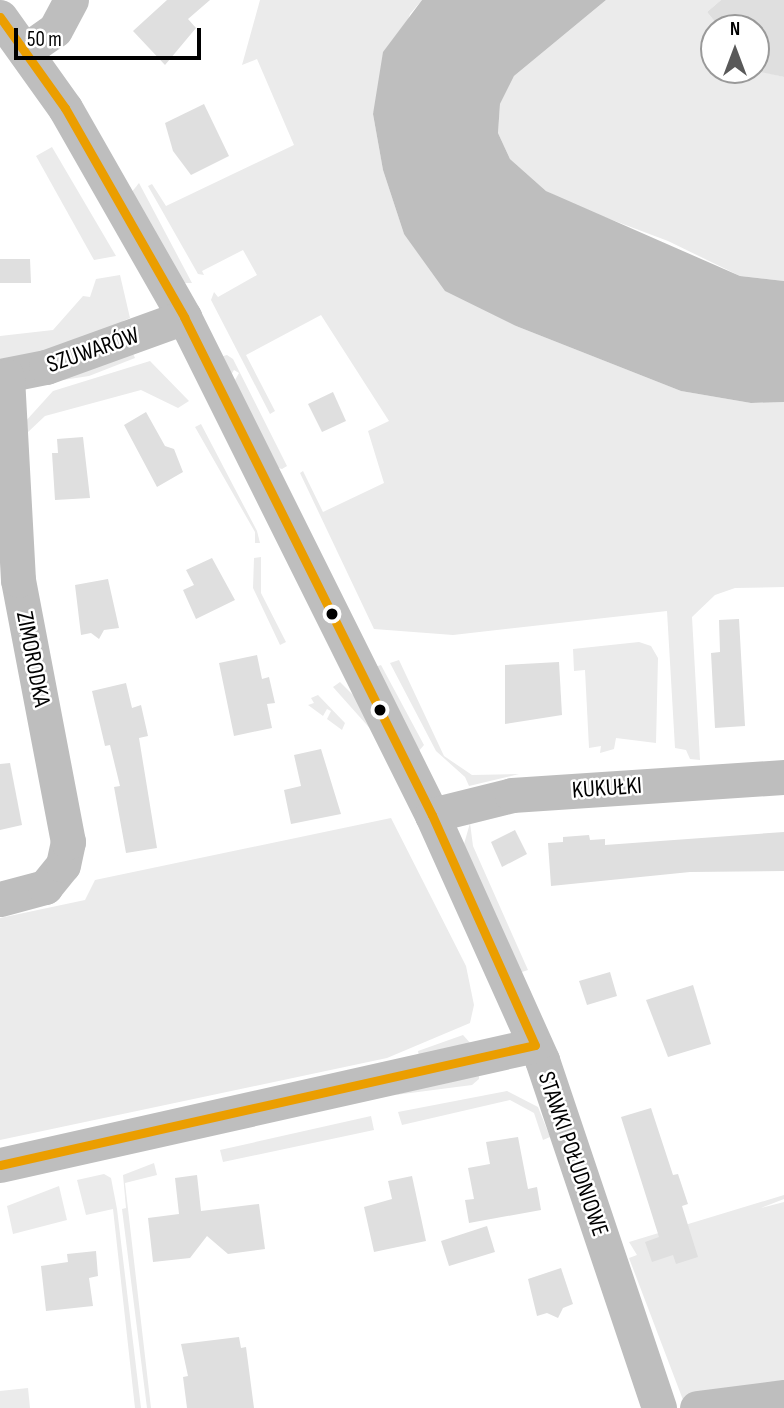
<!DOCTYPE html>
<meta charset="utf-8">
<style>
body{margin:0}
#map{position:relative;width:784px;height:1408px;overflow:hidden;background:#fff;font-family:"Sofia Sans Condensed",sans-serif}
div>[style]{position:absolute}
.green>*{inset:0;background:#ebebeb}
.water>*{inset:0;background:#bebebe}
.building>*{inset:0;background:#dfdfdf}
.minor>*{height:35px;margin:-17.5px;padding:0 17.5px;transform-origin:17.5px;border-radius:17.5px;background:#bebebe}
.bus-1>*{height:9px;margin:-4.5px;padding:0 4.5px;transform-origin:4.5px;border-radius:4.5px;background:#eb9e00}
.dots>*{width:19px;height:19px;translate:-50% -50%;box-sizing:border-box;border:4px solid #fff;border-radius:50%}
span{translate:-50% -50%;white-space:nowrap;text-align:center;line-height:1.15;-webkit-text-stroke:5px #fff;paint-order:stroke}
.street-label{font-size:24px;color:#000}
.north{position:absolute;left:700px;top:14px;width:70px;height:70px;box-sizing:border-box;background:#fff;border:2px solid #999;border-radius:50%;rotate:0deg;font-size:19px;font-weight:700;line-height:28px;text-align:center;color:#000}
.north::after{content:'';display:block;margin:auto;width:24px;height:32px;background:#595959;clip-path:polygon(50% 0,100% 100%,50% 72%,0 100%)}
.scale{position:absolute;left:14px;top:28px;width:187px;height:32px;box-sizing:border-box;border:4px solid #000;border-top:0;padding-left:9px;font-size:21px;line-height:24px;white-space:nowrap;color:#000;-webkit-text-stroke:5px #fff;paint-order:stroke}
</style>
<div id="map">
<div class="green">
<div style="clip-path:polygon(260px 0,422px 0,410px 14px,373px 114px,383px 170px,404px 234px,516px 326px,681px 391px,751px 403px,784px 402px,784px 587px,735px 588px,715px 595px,692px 617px,700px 760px,690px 759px,686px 750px,675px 748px,667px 611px,453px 635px,374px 629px,300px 473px,303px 471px,323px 512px,384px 483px,368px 431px,389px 421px,321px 315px,246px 355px,275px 411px,270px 414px,211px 300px,214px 292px,218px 297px,257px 275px,243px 250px,202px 271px,204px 275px,198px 274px,148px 186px,152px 184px,166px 206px,294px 145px,257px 59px,242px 65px)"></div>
<div style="clip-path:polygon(606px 0,721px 0,707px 12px,720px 28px,714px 28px,714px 70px,756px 70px,784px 77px,784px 281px,740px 276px,668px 241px,583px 209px,546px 191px,510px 159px,498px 133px,500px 104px,514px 76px)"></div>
<div style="clip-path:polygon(52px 147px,116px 256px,94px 260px,36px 156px)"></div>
<div style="clip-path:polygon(139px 183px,192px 283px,182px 283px,131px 193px)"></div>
<div style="clip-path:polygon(120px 275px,130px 318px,123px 321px,126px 328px,0 363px,0 336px,53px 330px,83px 296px,90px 297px,96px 279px)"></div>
<div style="clip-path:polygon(132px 351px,135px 358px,89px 376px,63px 380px,62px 374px)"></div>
<div style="clip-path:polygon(227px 355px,233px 359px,287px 466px,282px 469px,275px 467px,235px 380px,239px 373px,234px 370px,231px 375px,220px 357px)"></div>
<div style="clip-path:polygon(150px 361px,189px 401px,178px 408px,141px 390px,45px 416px,27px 433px,24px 423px,53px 391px)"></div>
<div style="clip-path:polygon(201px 424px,257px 531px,260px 543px,255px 543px,255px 532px,195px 427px)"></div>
<div style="clip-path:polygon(261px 557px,261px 593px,286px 642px,280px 645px,253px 588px,254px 558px)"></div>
<div style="clip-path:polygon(639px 642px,651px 646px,658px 658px,656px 743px,616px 738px,614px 749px,600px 753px,601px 746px,589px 748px,585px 670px,574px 671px,573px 649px)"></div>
<div style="clip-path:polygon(399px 660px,444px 756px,472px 775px,519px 774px,469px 786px,465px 777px,436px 751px,390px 663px)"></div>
<div style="clip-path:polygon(381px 665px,424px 745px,418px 752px,375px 667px)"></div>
<div style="clip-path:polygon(340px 682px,356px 698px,374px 733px,333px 687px)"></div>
<div style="clip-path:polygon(318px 695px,345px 723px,342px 730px,327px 719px,331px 711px,327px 709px,323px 716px,308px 705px,314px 703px,311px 698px)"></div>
<div style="clip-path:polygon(391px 818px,466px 966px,474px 1005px,470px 1023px,387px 1058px,0 1140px,0 918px,85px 900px,95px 880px)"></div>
<div style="clip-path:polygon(470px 823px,473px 846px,528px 970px,519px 973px,464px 844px)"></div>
<div style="clip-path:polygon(463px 1035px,472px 1045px,419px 1056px,418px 1051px)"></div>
<div style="clip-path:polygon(479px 1070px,479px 1079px,472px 1085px,395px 1095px)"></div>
<div style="clip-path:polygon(507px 1091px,538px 1107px,550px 1137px,543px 1140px,534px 1113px,510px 1100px,402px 1125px,398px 1112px)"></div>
<div style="clip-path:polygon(371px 1116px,374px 1130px,223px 1162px,220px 1150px)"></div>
<div style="clip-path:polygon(154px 1163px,157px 1175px,125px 1183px,151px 1408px,147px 1408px,122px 1209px,126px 1208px,123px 1175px)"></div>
<div style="clip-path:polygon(104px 1174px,111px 1178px,117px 1209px,141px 1408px,135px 1408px,113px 1209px,86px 1215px,77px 1180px)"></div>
<div style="clip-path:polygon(59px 1186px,67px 1220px,13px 1234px,7px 1206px)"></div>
<div style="clip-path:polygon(784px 1195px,784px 1199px,761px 1208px,784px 1202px,784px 1391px,683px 1400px,629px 1258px,637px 1255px,629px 1242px)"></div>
<div style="clip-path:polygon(28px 1388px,30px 1408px,0 1408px,0 1391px)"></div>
</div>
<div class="water">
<div style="clip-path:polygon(422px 0,606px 0,514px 76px,500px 104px,498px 133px,510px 159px,546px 191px,740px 276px,784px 281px,784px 402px,751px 403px,681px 391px,516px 326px,445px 291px,404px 234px,383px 170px,373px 114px,383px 52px)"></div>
</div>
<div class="building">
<div style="clip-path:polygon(167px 0,210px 0,188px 19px,196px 28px,165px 65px,133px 31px)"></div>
<div style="clip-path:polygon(721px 0,784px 0,784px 77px,756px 71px,756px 28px,720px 28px,707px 12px)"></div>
<div style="clip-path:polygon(204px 104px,229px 156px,191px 175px,173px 151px,165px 123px)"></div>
<div style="clip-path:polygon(0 259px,30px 259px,31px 283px,0 283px)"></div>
<div style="clip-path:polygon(333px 392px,346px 421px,322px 432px,308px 404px)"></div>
<div style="clip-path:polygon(146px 412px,165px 446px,174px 449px,183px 472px,157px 487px,124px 425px)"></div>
<div style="clip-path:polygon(83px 437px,90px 498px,55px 500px,52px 453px,58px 453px,57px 439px)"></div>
<div style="clip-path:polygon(212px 558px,235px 600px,196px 619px,183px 590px,194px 585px,186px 570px)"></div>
<div style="clip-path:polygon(108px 579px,119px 628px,104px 630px,99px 639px,91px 633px,81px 635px,75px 585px)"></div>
<div style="clip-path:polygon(739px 619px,745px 726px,715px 728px,711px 653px,720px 652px,719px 620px)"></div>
<div style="clip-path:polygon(257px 655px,262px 679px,269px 677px,275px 703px,267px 704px,272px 728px,234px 736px,219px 663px)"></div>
<div style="clip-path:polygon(559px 662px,562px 715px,505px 724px,505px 665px)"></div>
<div style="clip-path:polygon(126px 683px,132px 708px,141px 705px,148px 736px,139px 738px,157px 848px,126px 853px,114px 787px,120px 786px,110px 745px,105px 746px,92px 691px)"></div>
<div style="clip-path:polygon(321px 749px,341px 814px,291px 824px,284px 790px,301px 786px,294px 755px)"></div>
<div style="clip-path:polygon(10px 763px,22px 825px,0 830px,0 764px)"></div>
<div style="clip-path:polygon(515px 830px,527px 854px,502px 867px,491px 842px)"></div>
<div style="clip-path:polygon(784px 832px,784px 871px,690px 872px,551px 886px,548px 843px,563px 842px,563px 837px,589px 835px,590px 840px,605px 839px,605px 845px)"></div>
<div style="clip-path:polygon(610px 972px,617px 996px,587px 1005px,579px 981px)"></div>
<div style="clip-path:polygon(693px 985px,711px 1044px,668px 1057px,646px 1000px)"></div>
<div style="clip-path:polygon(651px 1108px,673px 1175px,678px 1174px,688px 1204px,682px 1206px,698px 1257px,676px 1264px,673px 1255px,652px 1262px,645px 1242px,659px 1237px,621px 1117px)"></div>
<div style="clip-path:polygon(518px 1137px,528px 1189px,537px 1187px,541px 1210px,469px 1223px,465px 1200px,474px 1199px,468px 1168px,490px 1164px,486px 1142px)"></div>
<div style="clip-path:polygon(197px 1175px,201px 1211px,259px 1204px,265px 1249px,228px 1254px,207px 1236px,190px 1258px,153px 1262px,148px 1218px,179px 1214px,175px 1178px)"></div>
<div style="clip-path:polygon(412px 1176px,426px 1241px,374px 1252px,364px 1207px,392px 1199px,388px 1181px)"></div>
<div style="clip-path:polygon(487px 1226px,495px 1252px,449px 1266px,441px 1241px)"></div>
<div style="clip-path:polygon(96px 1251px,98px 1276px,89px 1278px,93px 1306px,46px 1311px,41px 1266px,68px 1262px,67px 1254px)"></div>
<div style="clip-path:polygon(561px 1268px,573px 1304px,563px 1308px,558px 1318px,547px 1313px,537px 1316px,528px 1279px)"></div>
<div style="clip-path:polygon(239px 1337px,241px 1348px,246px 1347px,254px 1408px,187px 1408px,183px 1377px,188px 1376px,181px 1344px)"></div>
</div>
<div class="minor">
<div style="left:0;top:17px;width:112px;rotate:54.5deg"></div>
<div style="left:65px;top:108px;width:241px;rotate:60.3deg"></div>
<div style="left:184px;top:317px;width:556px;rotate:63.53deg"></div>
<div style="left:432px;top:815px;width:269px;rotate:65.8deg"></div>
<div style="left:542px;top:1060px;width:367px;rotate:71.4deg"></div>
<div style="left:26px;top:50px;width:35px;rotate:-35deg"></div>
<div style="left:55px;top:30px;width:34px;rotate:-62deg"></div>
<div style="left:0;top:376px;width:47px;rotate:-11.1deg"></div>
<div style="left:46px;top:367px;width:147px;rotate:-19.9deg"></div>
<div style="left:432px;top:815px;width:82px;rotate:-14deg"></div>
<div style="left:512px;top:795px;width:273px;rotate:-3.8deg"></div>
<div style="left:0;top:899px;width:47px;rotate:-14.9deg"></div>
<div style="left:45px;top:887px;width:28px;rotate:-51deg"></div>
<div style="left:63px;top:865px;width:24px;rotate:-78deg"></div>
<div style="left:68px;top:842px;width:267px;rotate:-100.8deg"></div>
<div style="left:18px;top:580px;width:204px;rotate:-93.1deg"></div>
<div style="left:0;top:1165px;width:548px;rotate:-12.64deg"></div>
<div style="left:697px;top:1408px;width:88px;rotate:-7.2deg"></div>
</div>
<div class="bus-1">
<div style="left:0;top:17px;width:112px;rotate:54.5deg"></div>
<div style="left:65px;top:108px;width:241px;rotate:60.3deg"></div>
<div style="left:184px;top:317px;width:556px;rotate:63.53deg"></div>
<div style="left:432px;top:815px;width:252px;rotate:65.9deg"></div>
<div style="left:0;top:1165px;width:548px;rotate:-12.64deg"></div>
</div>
<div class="dots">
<div style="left:332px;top:614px;background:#000"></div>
<div style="left:380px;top:710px;background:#000"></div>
</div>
<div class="street-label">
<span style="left:93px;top:350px;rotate:-19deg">SZUWARÓW</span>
<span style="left:33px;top:659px;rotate:79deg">ZIMORODKA</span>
<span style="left:607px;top:788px;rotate:-4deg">KUKUŁKI</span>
<span style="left:573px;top:1154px;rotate:71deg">STAWKI POŁUDNIOWE</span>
</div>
<div class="north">N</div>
<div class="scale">50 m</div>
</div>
